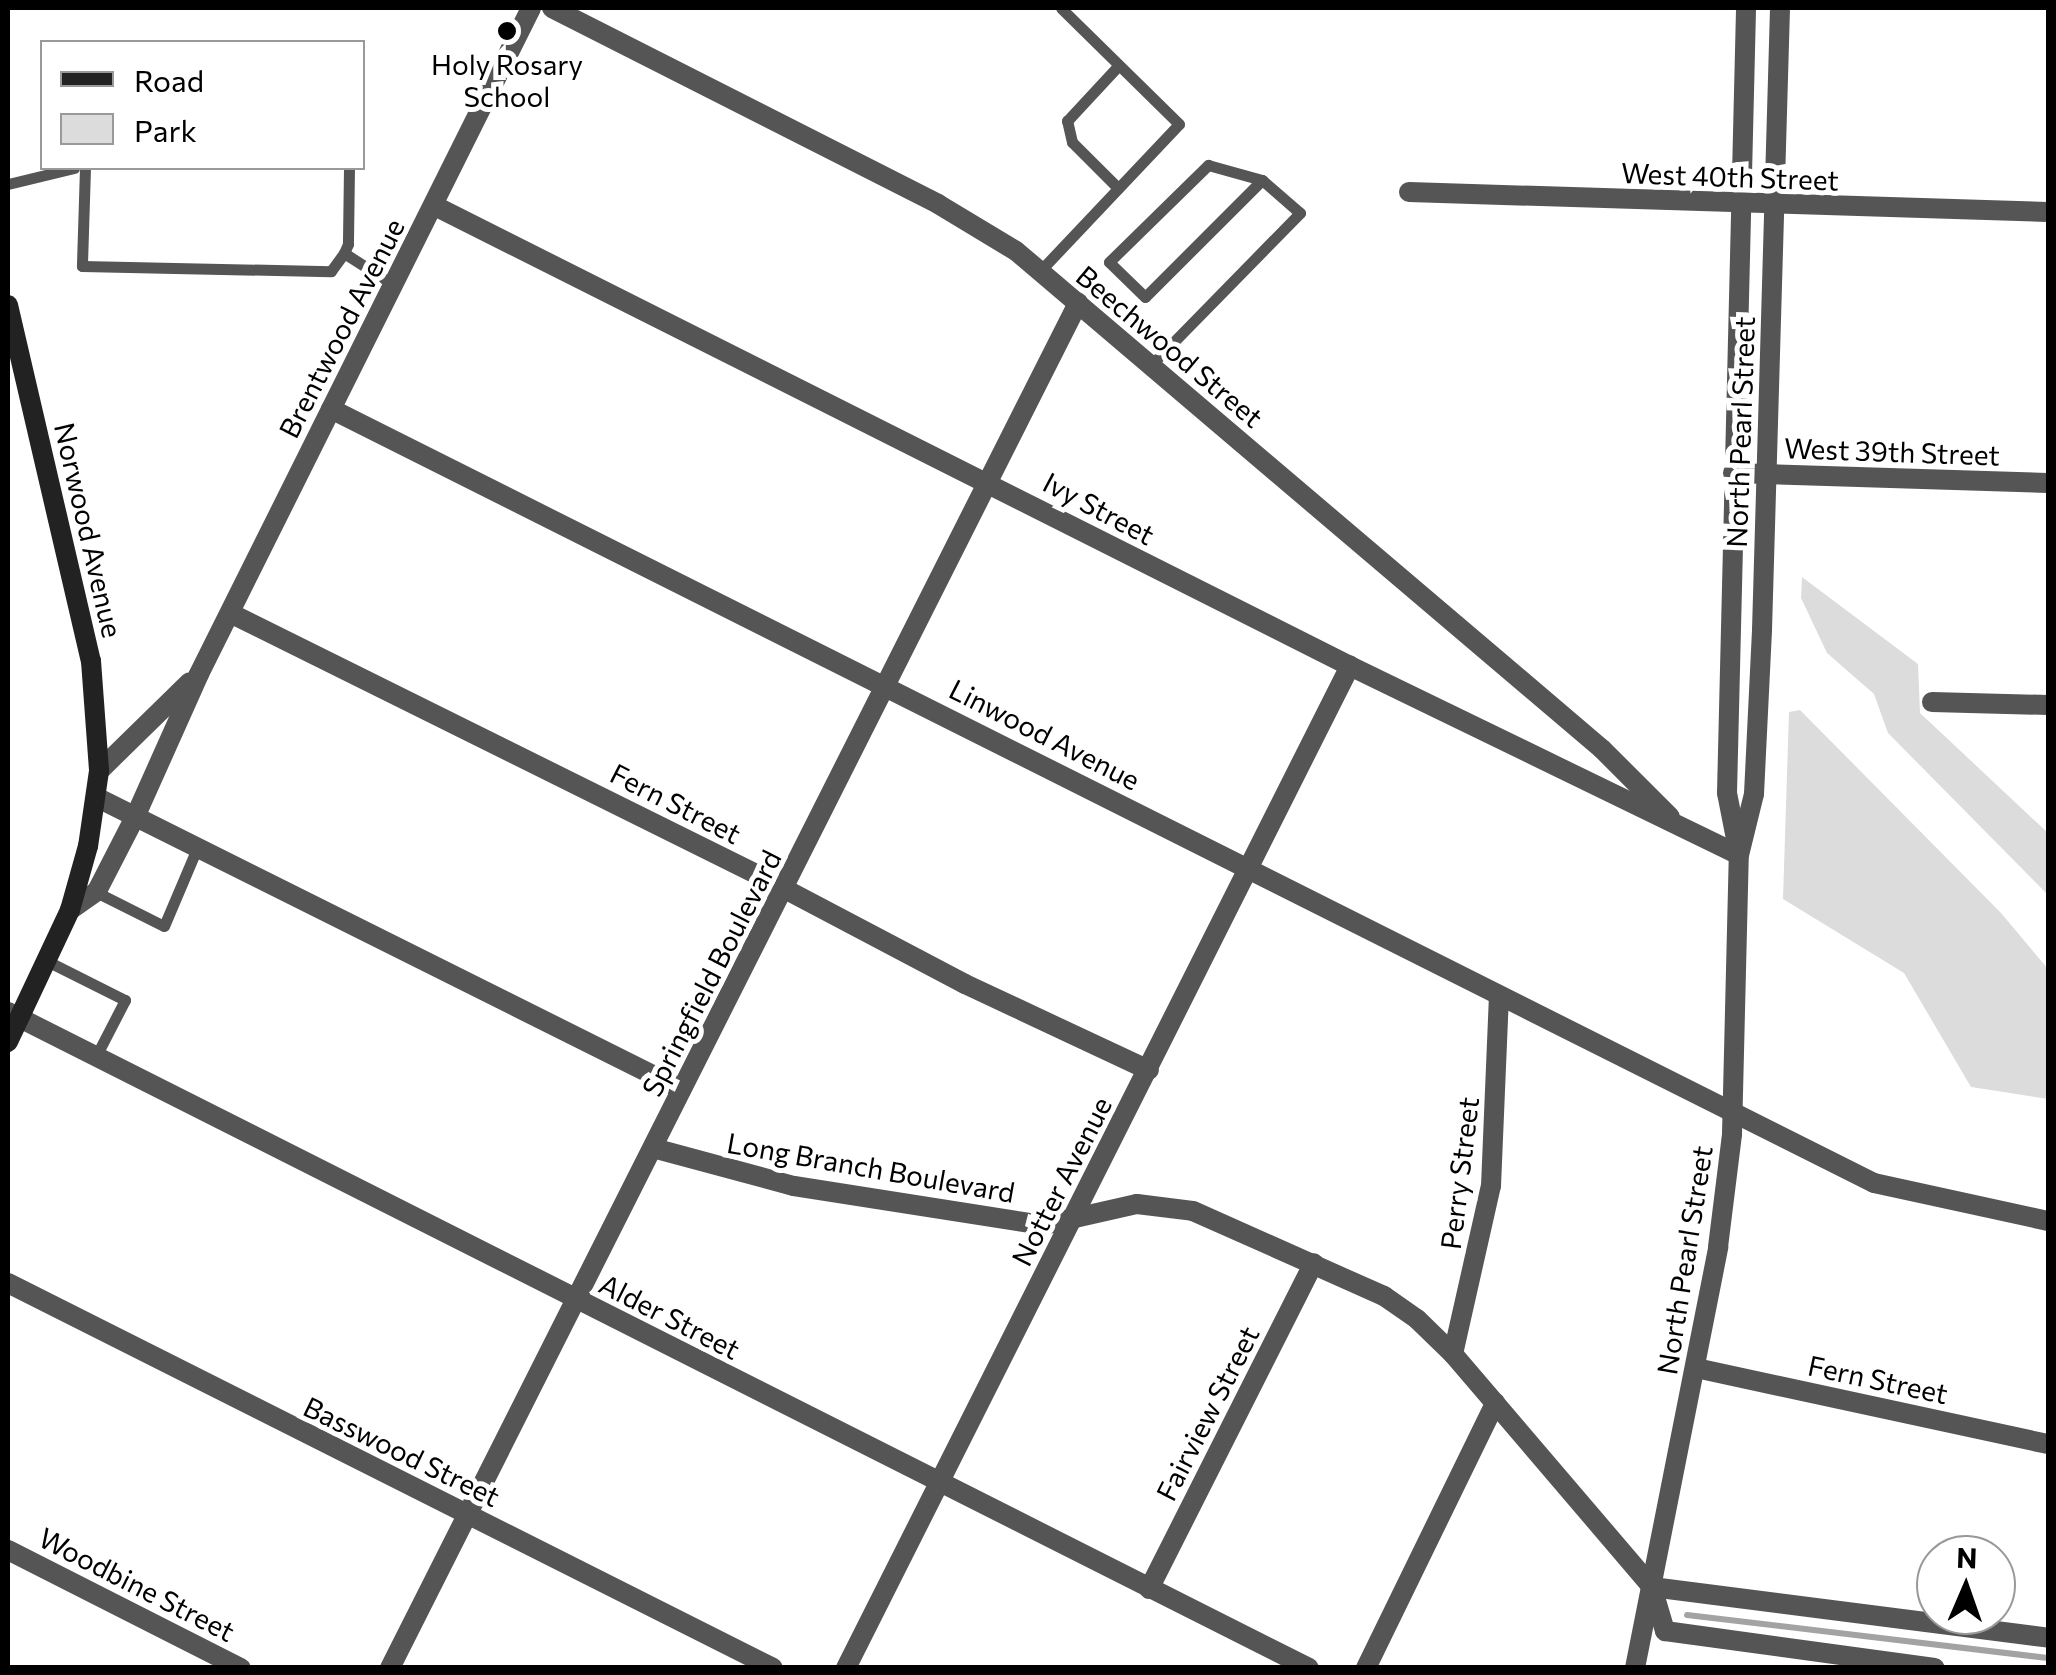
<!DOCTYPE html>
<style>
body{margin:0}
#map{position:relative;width:2056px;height:1675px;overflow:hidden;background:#fff;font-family:Commissioner,sans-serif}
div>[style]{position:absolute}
.green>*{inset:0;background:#dcdcdc}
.stream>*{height:6px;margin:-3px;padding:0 3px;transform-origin:3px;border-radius:3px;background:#a3a3a3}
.service>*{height:11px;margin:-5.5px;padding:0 5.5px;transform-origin:5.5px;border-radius:5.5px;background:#555}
.minor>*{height:20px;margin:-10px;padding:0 10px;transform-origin:10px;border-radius:10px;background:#555}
.tertiary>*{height:20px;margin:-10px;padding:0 10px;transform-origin:10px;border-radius:10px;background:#555}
.secondary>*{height:20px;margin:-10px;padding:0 10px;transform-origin:10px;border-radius:10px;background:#222}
.dots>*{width:28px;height:28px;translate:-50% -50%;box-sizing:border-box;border:5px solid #fff;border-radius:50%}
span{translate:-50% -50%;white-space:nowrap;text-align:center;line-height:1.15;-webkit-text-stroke:10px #fff;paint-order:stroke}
.poi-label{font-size:28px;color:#000}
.street-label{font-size:28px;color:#000}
.frame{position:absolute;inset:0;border:10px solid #000;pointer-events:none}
.legend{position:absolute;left:40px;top:40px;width:325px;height:130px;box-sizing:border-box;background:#fff;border:2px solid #999;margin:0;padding:12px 18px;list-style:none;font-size:30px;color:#000}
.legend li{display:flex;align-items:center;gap:20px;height:50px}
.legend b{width:50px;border:2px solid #999}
.north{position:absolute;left:1916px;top:1535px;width:100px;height:100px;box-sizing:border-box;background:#fff;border:2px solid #999;border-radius:50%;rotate:2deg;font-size:28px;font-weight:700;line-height:40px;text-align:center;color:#000}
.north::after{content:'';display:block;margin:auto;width:35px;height:45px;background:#000;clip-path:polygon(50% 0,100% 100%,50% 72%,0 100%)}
</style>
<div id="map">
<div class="green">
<div style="clip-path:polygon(1802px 577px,1918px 664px,1920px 713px,2048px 833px,2048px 895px,1888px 733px,1874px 694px,1827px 653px,1801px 598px)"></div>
<div style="clip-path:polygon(1800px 710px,2001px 913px,2048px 969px,2048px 1099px,1971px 1087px,1904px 973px,1783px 899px,1789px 712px)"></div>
</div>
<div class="stream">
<div style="left:1687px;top:1615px;width:361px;rotate:6.8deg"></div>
</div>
<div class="service">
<div style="left:85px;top:168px;width:98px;rotate:91.8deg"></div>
<div style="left:82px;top:266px;width:249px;rotate:1.2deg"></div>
<div style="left:331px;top:271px;width:22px;rotate:-54deg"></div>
<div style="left:349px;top:168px;width:76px;rotate:90.8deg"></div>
<div style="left:348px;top:244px;width:10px;rotate:114deg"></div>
<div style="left:344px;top:253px;width:59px;rotate:32.6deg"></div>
<div style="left:8px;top:184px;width:68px;rotate:-13.6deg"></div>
<div style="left:1118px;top:188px;width:65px;rotate:-135deg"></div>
<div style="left:1072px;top:142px;width:22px;rotate:-103deg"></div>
<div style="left:1067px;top:121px;width:76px;rotate:-47.1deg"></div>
<div style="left:1040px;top:271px;width:202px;rotate:-46.6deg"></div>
<div style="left:1179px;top:124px;width:165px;rotate:-135.5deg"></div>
<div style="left:1151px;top:365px;width:213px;rotate:-45.6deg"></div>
<div style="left:1300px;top:213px;width:50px;rotate:-139deg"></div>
<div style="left:1262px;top:180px;width:165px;rotate:135deg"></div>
<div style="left:1145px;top:297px;width:50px;rotate:-135.8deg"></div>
<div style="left:1109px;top:262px;width:139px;rotate:-44.4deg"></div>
<div style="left:1208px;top:165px;width:56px;rotate:15.5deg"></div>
<div style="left:92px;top:890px;width:80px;rotate:26.6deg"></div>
<div style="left:164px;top:926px;width:87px;rotate:-67deg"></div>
<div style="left:49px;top:962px;width:85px;rotate:26.6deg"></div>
<div style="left:125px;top:1000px;width:65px;rotate:117.3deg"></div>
</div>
<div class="minor">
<div style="left:552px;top:8px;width:433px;rotate:26.9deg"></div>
<div style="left:938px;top:204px;width:91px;rotate:31.1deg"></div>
<div style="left:1016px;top:251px;width:769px;rotate:40.36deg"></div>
<div style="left:1602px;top:749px;width:96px;rotate:45deg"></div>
<div style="left:1409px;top:192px;width:639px;rotate:1.79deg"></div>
<div style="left:435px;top:206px;width:1024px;rotate:26.69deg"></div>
<div style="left:1350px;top:666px;width:432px;rotate:25.9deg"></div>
<div style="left:331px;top:409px;width:1726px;rotate:26.64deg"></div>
<div style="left:1874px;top:1183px;width:178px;rotate:12.3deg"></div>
<div style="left:1733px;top:473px;width:315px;rotate:1.8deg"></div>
<div style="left:230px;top:613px;width:596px;rotate:26.39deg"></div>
<div style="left:764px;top:878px;width:227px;rotate:27.8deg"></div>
<div style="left:965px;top:984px;width:203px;rotate:25.1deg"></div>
<div style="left:1932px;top:702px;width:116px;rotate:1.5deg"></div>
<div style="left:99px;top:771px;width:127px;rotate:-44.4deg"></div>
<div style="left:96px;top:797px;width:654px;rotate:26.53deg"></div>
<div style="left:70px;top:910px;width:33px;rotate:-35deg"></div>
<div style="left:97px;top:891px;width:85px;rotate:-62.8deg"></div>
<div style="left:136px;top:815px;width:154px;rotate:-65.9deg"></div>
<div style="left:199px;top:674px;width:744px;rotate:-63.5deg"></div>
<div style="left:8px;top:1012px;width:1457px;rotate:26.76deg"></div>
<div style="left:653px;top:1148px;width:146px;rotate:15.1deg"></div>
<div style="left:794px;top:1186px;width:253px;rotate:8.9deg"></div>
<div style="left:1044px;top:1225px;width:95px;rotate:-12.7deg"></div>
<div style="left:1137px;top:1204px;width:56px;rotate:7.1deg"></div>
<div style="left:1193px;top:1211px;width:209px;rotate:24deg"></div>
<div style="left:1384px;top:1296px;width:40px;rotate:34.9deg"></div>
<div style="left:1417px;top:1319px;width:50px;rotate:44.2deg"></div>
<div style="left:1453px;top:1354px;width:306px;rotate:49.5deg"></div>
<div style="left:1652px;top:1587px;width:46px;rotate:73.5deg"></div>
<div style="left:1665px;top:1631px;width:272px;rotate:7.8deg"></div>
<div style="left:8px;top:1283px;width:856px;rotate:26.71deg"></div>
<div style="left:1453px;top:1354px;width:172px;rotate:-77.3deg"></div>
<div style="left:1491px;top:1186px;width:190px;rotate:-87.6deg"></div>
<div style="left:1696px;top:1368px;width:360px;rotate:12.2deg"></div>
<div style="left:1652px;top:1587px;width:399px;rotate:7.3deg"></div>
<div style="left:1149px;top:1589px;width:365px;rotate:-63.2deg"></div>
<div style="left:390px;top:1668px;width:1529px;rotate:-63.25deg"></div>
<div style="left:846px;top:1668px;width:1122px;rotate:-63.3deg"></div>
<div style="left:1366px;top:1668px;width:295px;rotate:-64deg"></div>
</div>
<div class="tertiary">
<div style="left:1738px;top:849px;width:57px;rotate:-101.1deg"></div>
<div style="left:1727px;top:793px;width:785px;rotate:-88.61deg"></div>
<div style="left:8px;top:1550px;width:261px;rotate:26.9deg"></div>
<div style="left:1635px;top:1668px;width:429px;rotate:-78.8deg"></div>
<div style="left:1718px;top:1247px;width:114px;rotate:-82.9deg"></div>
<div style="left:1732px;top:1134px;width:279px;rotate:-88.6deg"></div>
<div style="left:1739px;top:855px;width:63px;rotate:-76.2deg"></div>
<div style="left:1754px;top:794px;width:164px;rotate:-87.2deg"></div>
<div style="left:1762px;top:630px;width:622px;rotate:-88.34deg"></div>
</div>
<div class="secondary">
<div style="left:8px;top:305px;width:366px;rotate:76.9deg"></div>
<div style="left:91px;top:661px;width:110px;rotate:85.8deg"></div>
<div style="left:99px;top:771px;width:76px;rotate:98.3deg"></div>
<div style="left:88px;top:846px;width:66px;rotate:105.7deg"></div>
<div style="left:70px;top:910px;width:146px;rotate:115.2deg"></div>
</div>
<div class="dots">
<div style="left:507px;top:31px;background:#000"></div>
</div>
<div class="poi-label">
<span style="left:507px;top:80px">Holy Rosary<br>School</span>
</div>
<div class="street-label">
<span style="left:1730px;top:176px;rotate:2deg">West 40th Street</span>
<span style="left:341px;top:328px;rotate:-63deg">Brentwood Avenue</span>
<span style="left:1170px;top:346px;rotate:40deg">Beechwood Street</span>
<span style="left:1740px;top:432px;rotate:-88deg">North Pearl Street</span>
<span style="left:1892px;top:451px;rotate:2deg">West 39th Street</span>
<span style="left:1099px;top:508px;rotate:28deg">Ivy Street</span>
<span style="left:89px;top:530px;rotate:77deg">Norwood Avenue</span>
<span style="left:1045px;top:734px;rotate:27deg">Linwood Avenue</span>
<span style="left:676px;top:803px;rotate:27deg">Fern Street</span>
<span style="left:711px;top:973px;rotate:-63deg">Springfield Boulevard</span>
<span style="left:871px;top:1167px;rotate:10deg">Long Branch Boulevard</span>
<span style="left:1459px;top:1173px;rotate:-83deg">Perry Street</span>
<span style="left:1061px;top:1181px;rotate:-63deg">Notter Avenue</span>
<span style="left:1684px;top:1260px;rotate:-81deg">North Pearl Street</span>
<span style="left:670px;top:1316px;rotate:27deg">Alder Street</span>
<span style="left:1878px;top:1379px;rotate:12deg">Fern Street</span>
<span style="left:1207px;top:1413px;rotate:-63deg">Fairview Street</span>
<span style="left:402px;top:1451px;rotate:26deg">Basswood Street</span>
<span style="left:137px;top:1584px;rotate:27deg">Woodbine Street</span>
</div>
<div class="frame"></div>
<ul class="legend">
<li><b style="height:12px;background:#222"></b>Road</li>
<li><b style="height:28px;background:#dcdcdc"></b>Park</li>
</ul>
<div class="north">N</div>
</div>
